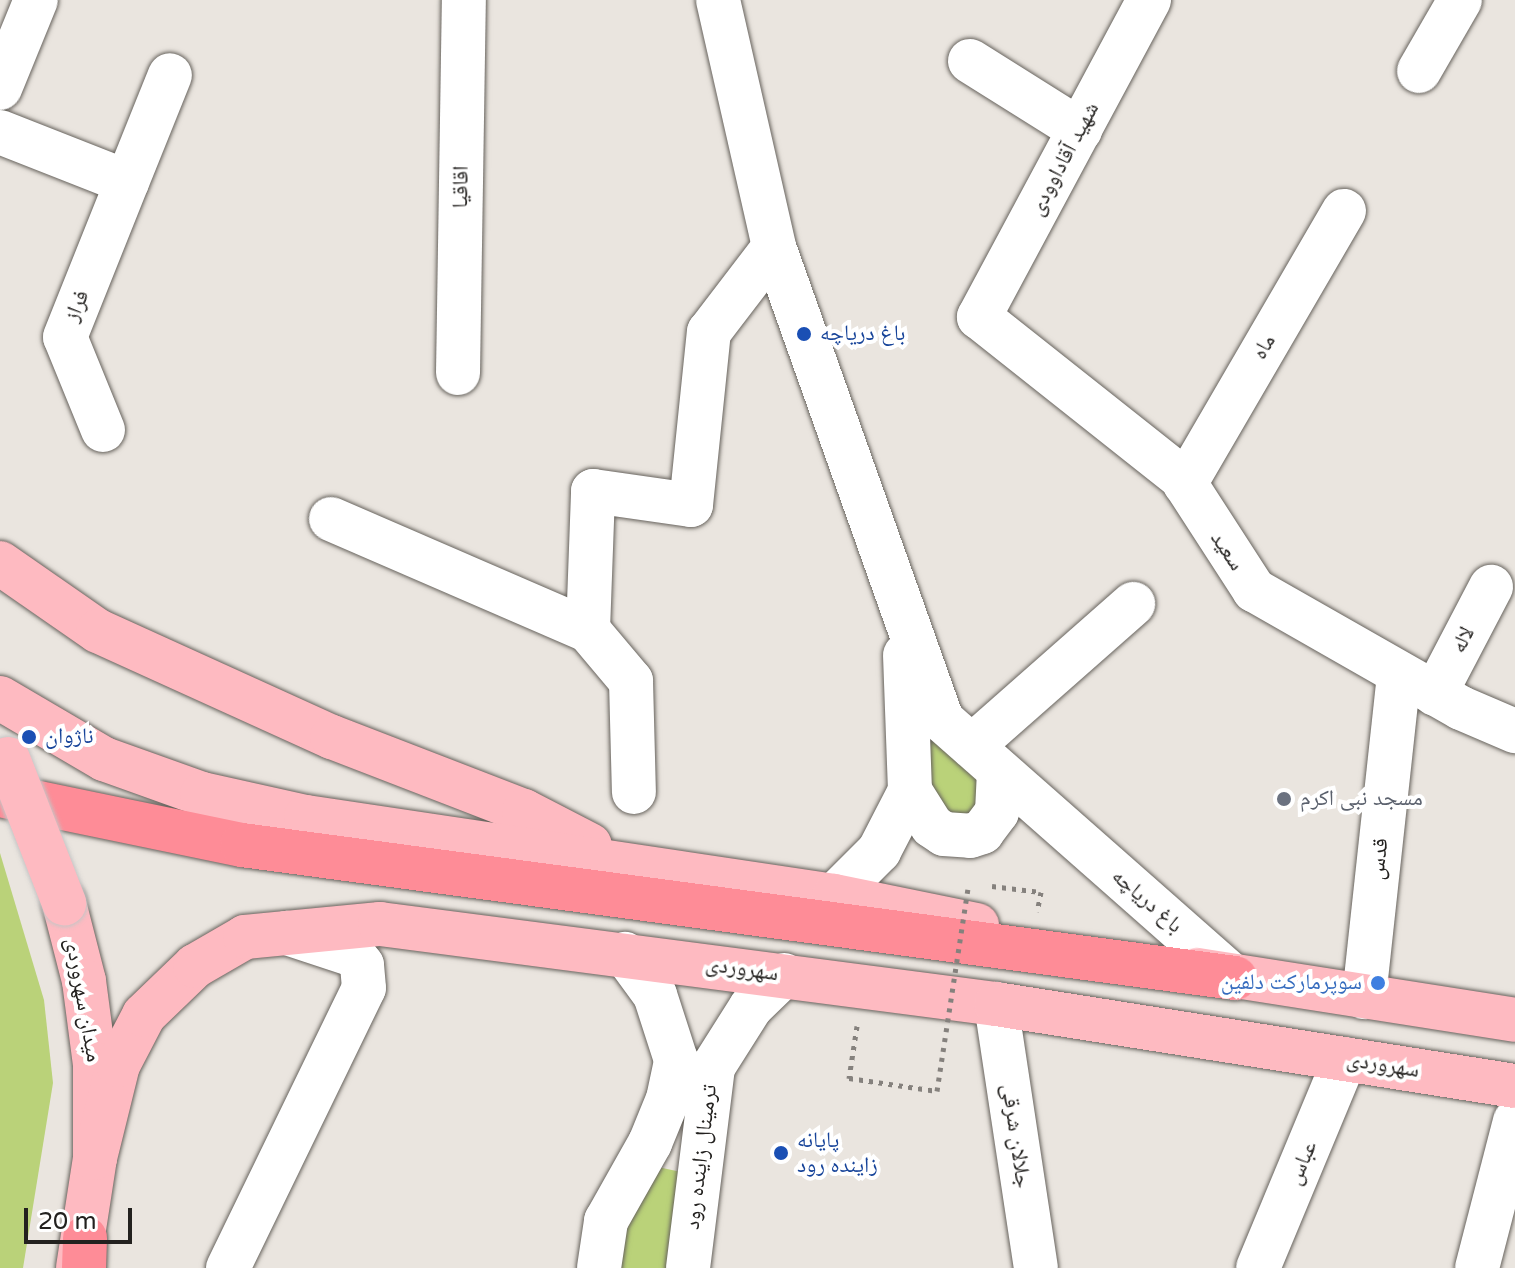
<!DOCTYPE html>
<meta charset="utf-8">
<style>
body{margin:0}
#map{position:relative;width:1515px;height:1268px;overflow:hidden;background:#eae5df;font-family:"Varela Round","Noto Naskh Arabic",sans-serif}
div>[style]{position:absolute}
.green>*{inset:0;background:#bad279}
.path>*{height:5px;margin-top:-2.5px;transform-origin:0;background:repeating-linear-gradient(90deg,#85817d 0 4px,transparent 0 10px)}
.roads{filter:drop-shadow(0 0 2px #67635d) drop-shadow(0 0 2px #67635d)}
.minor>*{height:44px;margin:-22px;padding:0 22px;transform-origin:22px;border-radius:22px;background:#fff}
.major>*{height:44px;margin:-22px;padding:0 22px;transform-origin:22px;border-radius:22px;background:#febac1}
.highway>*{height:44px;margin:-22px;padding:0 22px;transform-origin:22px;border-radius:22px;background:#fe8c97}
.path-bridge>*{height:5px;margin-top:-2.5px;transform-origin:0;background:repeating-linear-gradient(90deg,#85817d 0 4px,transparent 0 10px)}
.bridges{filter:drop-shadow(0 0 2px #c6c5c5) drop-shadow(0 0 2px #c6c5c5)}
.major-bridge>*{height:44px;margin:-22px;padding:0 22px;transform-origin:22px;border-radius:22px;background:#febac1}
.dots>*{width:22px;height:22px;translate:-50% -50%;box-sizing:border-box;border:4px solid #fff;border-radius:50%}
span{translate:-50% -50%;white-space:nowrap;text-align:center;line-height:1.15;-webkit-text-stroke:8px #fff;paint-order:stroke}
.street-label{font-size:22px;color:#23211f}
.transit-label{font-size:22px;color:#164399}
.left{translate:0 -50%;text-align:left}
.worship-label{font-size:22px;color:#5b616d}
.shop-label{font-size:22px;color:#366cbe}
.right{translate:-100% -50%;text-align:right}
.scale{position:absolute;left:24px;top:1208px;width:108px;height:36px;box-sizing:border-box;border:4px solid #23211f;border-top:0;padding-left:10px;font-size:24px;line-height:28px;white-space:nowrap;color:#23211f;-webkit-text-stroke:6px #fff;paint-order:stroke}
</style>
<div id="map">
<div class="green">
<div style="clip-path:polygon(922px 722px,981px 773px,984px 797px,973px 814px,957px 819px,932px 807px)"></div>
<div style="clip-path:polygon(0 853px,44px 1000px,53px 1083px,23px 1268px,0 1268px)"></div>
<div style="clip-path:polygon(658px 1167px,681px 1172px,688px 1268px,599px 1268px)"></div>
</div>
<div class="path">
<div style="left:992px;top:886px;width:49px;rotate:7deg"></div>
<div style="left:1041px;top:892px;width:20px;rotate:101deg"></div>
<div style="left:857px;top:1026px;width:53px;rotate:98.7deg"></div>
<div style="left:849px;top:1078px;width:89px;rotate:8.4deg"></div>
</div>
<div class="roads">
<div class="minor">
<div style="left:718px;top:0;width:253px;rotate:77.2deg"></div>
<div style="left:774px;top:247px;width:502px;rotate:70.45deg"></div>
<div style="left:942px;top:720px;width:390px;rotate:41.4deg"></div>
<div style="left:1149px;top:0;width:360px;rotate:118.2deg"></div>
<div style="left:979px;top:317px;width:258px;rotate:38.4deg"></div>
<div style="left:1181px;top:477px;width:135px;rotate:57.1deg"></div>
<div style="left:1254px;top:590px;width:238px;rotate:29.7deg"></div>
<div style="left:1461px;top:708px;width:59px;rotate:23.1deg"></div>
<div style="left:970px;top:61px;width:130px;rotate:32.1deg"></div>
<div style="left:1419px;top:71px;width:82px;rotate:-60deg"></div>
<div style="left:0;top:88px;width:95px;rotate:-67.8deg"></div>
<div style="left:0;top:132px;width:136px;rotate:21.5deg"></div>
<div style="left:127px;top:182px;width:115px;rotate:-68.1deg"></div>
<div style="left:458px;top:373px;width:373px;rotate:-89.1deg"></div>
<div style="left:103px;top:430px;width:100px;rotate:-112.2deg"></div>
<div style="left:65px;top:337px;width:167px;rotate:-68.2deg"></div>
<div style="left:1185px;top:484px;width:316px;rotate:-59.8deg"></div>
<div style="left:331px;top:519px;width:280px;rotate:23.4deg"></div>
<div style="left:588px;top:630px;width:67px;rotate:49.9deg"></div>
<div style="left:631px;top:681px;width:111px;rotate:88.5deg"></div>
<div style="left:588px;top:630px;width:139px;rotate:-87.9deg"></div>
<div style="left:593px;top:491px;width:99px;rotate:8.1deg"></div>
<div style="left:691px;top:505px;width:174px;rotate:-84.1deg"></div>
<div style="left:709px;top:332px;width:107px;rotate:-52.6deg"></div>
<div style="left:1435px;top:694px;width:121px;rotate:-62.4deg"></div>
<div style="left:972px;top:746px;width:215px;rotate:-41.4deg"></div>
<div style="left:910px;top:791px;width:41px;rotate:57.8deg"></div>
<div style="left:932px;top:826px;width:14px;rotate:34deg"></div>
<div style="left:944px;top:834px;width:26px;rotate:4deg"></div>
<div style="left:970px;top:836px;width:13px;rotate:-18deg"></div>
<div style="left:982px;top:832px;width:25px;rotate:-53deg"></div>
<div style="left:997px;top:812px;width:41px;rotate:-87.2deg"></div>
<div style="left:834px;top:896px;width:64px;rotate:-45deg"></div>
<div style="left:879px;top:851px;width:68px;rotate:-62.7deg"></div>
<div style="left:910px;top:791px;width:136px;rotate:-92.1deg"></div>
<div style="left:1364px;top:997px;width:325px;rotate:-83.8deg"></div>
<div style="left:996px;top:1004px;width:267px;rotate:81.4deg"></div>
<div style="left:228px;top:1268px;width:311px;rotate:-64.1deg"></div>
<div style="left:364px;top:988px;width:23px;rotate:-95deg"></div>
<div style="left:362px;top:965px;width:13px;rotate:-129deg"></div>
<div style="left:354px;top:955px;width:71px;rotate:-161.8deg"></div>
<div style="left:599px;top:1268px;width:48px;rotate:-81.5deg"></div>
<div style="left:606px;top:1221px;width:90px;rotate:-60.6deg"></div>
<div style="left:650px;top:1143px;width:48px;rotate:-67.8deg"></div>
<div style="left:668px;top:1099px;width:40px;rotate:-78deg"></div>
<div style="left:676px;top:1060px;width:68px;rotate:-107.9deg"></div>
<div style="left:655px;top:995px;width:51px;rotate:-126.2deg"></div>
<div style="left:688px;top:1268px;width:203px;rotate:-82.9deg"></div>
<div style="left:713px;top:1067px;width:71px;rotate:-57.7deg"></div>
<div style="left:751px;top:1007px;width:46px;rotate:-44.1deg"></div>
<div style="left:1258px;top:1268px;width:226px;rotate:-67.4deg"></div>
<div style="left:1477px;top:1268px;width:152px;rotate:-75.5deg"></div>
</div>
<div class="major">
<div style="left:0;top:563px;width:119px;rotate:34.8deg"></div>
<div style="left:98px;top:631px;width:257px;rotate:24.4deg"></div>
<div style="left:332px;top:737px;width:206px;rotate:21.1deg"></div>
<div style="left:524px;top:811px;width:74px;rotate:27.3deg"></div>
<div style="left:0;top:698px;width:121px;rotate:30.4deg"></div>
<div style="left:104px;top:759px;width:104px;rotate:19.7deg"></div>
<div style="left:202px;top:794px;width:107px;rotate:12.5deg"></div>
<div style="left:306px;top:817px;width:534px;rotate:8.51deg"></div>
<div style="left:834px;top:896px;width:146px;rotate:11.5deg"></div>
<div style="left:64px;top:903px;width:81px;rotate:75.6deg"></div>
<div style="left:84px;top:981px;width:84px;rotate:82.5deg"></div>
<div style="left:95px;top:1064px;width:94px;rotate:90deg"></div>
<div style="left:95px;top:1158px;width:111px;rotate:98.8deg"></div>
<div style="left:1197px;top:970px;width:322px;rotate:8.9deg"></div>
<div style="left:95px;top:1158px;width:96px;rotate:-76.1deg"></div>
<div style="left:118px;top:1065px;width:56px;rotate:-62.5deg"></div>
<div style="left:144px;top:1015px;width:71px;rotate:-43.9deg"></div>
<div style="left:195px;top:966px;width:58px;rotate:-30.1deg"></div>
<div style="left:245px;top:937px;width:136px;rotate:-5.5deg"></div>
<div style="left:380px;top:924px;width:621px;rotate:7.4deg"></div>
<div style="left:996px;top:1004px;width:525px;rotate:8.98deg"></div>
</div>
<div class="highway">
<div style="left:0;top:795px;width:247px;rotate:11.7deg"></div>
<div style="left:242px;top:845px;width:1002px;rotate:7.63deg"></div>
<div style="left:84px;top:1268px;width:30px;rotate:-88deg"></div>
</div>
</div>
<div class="path-bridge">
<div style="left:937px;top:1091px;width:210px;rotate:-81.3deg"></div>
</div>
<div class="bridges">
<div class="major-bridge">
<div style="left:8px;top:759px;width:155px;rotate:68.7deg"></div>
</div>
</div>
<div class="dots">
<div style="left:804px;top:334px;background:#1a4fb4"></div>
<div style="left:29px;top:737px;background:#1a4fb4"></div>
<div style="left:1284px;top:799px;background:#6b7280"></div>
<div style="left:1378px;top:983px;background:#3f7fe0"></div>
<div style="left:781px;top:1153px;background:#1a4fb4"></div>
</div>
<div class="street-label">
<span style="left:1064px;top:159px;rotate:-62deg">شهید آقاداوودی</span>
<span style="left:461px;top:187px;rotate:-89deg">اقاقیا</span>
<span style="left:77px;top:306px;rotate:-68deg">فراز</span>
<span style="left:1264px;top:347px;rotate:-60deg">ماه</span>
<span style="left:1227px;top:551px;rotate:56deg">سعید</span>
<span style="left:1463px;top:640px;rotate:-63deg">لاله</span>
<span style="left:1379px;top:859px;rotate:-84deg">قدس</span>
<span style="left:1147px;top:901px;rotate:41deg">باغ دریاچه</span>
<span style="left:742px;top:969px;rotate:8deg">سهروردی</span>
<span style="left:83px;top:1000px;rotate:80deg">میدان سهروردی</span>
<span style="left:1383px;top:1065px;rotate:9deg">سهروردی</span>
<span style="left:1016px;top:1136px;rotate:82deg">جلالان شرقی</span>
<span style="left:701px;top:1157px;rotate:-83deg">ترمینال زاینده رود</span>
<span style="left:1302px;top:1163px;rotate:-67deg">عباس</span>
</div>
<div class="transit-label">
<span class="left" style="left:820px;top:334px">باغ دریاچه</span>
<span class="left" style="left:45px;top:737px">ناژوان</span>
<span class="left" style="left:797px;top:1153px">پایانه<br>زاینده رود</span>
</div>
<div class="worship-label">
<span class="left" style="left:1300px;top:799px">مسجد نبی اکرم</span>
</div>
<div class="shop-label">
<span class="right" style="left:1362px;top:983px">سوپرمارکت دلفین</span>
</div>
<div class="scale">20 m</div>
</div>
